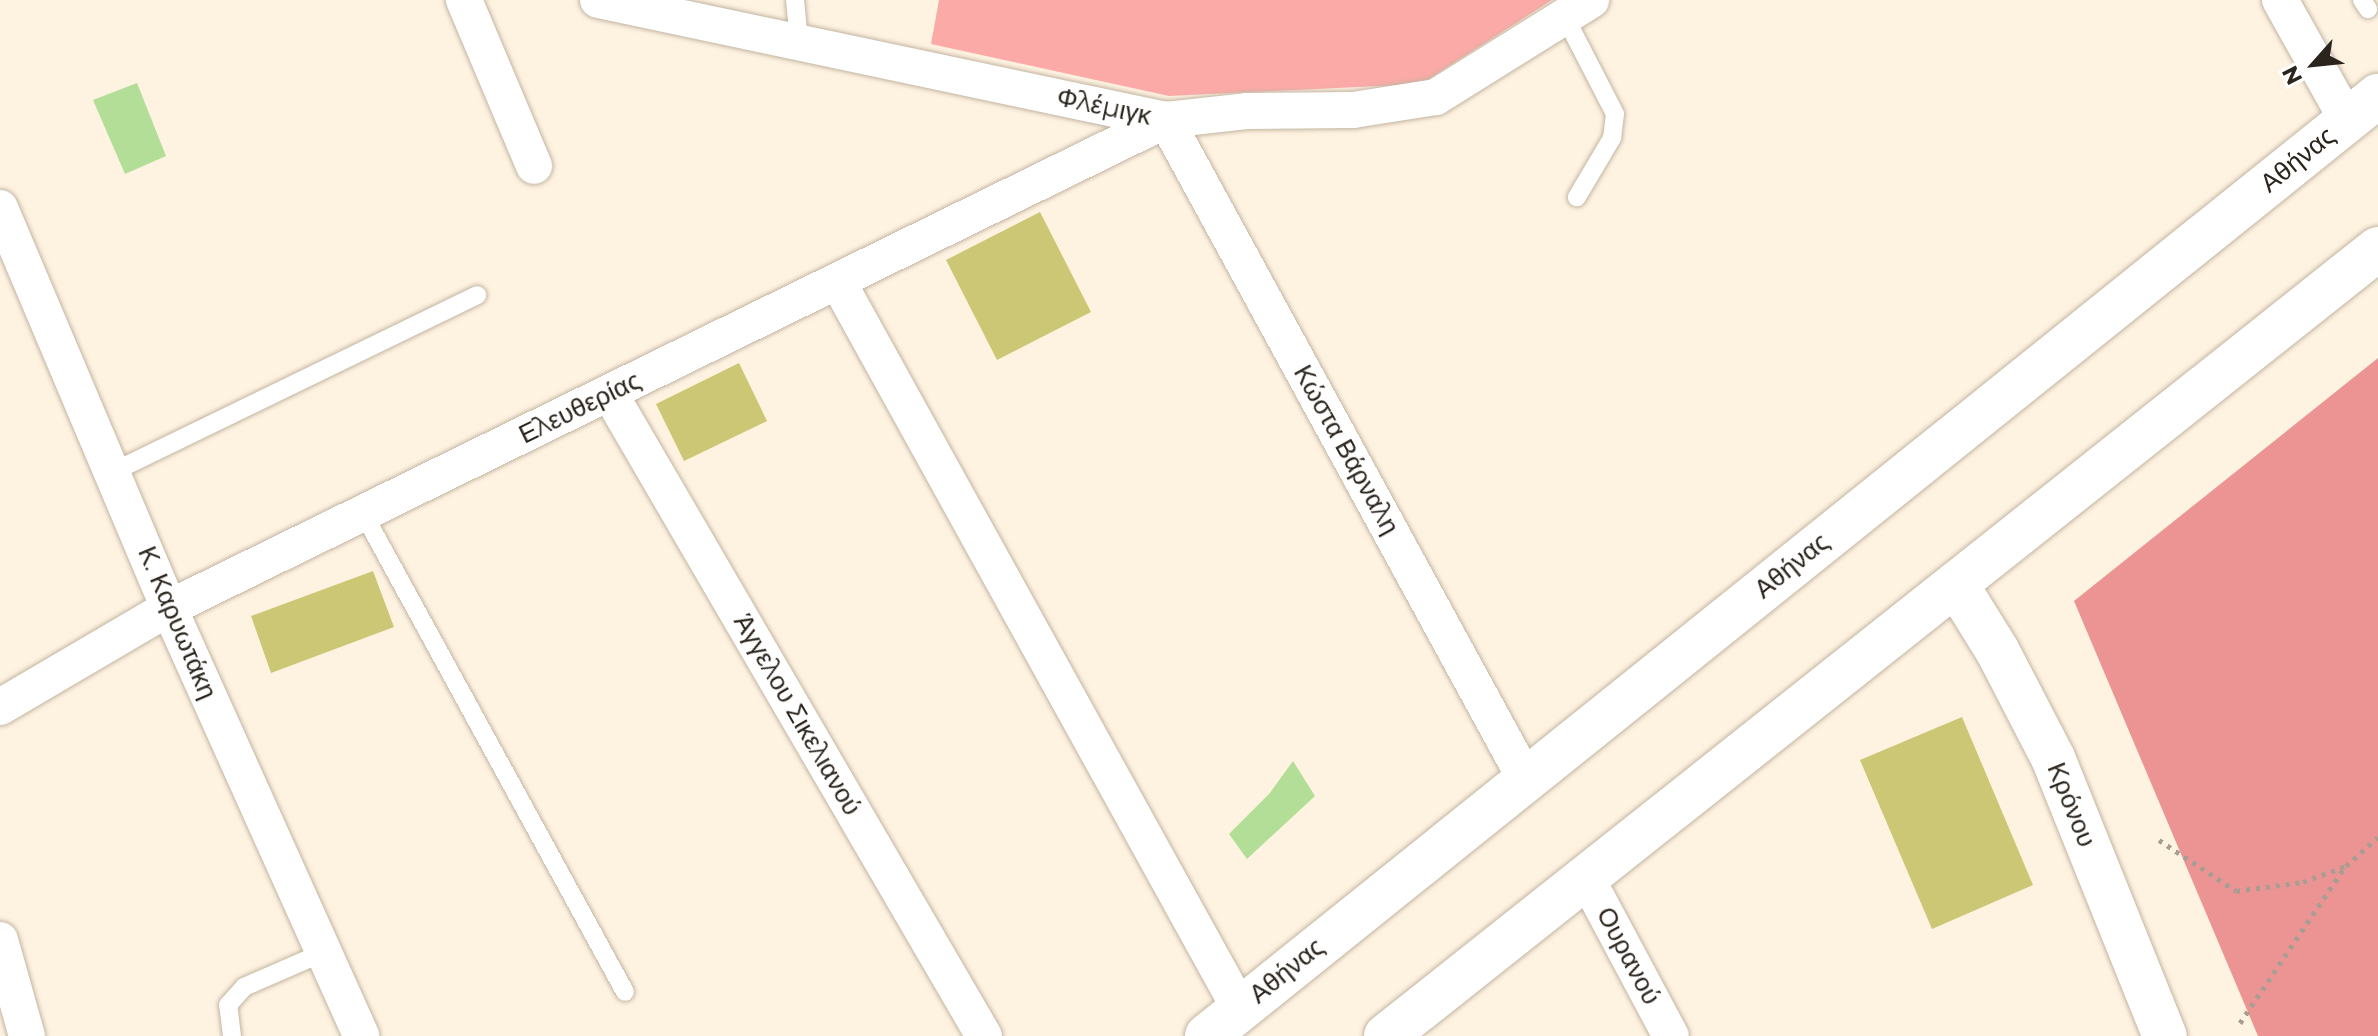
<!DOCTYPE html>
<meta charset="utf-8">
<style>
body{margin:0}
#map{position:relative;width:2378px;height:1036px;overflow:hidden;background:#fef2e1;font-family:Montserrat,sans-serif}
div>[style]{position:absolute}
.green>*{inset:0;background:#fbaaa8}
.forest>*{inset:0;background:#eb9493}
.water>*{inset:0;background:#b3de97}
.building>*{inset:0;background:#ccc774}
.path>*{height:5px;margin-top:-2.5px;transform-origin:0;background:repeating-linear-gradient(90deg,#a79e91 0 4px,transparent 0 10px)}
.roads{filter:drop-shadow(0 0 2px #c2b5a1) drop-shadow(0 0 2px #c2b5a1)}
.service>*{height:18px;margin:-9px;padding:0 9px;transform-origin:9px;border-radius:9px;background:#fff}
.minor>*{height:36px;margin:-18px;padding:0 18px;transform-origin:18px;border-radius:18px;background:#fff}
.tertiary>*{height:44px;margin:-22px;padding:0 22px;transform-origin:22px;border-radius:22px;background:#fff}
.trunk>*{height:44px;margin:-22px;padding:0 22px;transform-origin:22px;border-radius:22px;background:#fff}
span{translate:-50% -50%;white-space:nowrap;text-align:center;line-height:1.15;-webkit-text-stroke:6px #fff;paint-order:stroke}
.street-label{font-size:26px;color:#2a241d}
.north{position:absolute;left:2274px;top:24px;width:80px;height:80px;-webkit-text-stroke:6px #fff;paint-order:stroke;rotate:243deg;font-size:22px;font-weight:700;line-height:32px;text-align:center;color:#2a241d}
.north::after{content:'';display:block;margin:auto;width:28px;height:36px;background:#2a241d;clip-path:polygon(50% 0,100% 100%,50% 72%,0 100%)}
</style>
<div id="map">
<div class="green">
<div style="clip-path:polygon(939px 0,1552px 0,1421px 84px,1169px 96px,931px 44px)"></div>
</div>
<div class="forest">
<div style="clip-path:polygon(2378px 358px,2378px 1036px,2258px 1036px,2074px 601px)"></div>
</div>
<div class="water">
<div style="clip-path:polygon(137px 83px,166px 156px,125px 174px,93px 100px)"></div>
<div style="clip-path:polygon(1293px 761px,1315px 796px,1247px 859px,1229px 834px,1269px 794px)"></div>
</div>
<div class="building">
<div style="clip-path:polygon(1040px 212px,1091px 312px,997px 360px,946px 260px)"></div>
<div style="clip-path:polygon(739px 363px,767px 421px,684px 461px,656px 404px)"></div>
<div style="clip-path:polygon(373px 571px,394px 627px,271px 673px,251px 616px)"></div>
<div style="clip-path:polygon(1962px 717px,2033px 885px,1932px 929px,1860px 760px)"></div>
</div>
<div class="path">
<div style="left:2159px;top:840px;width:92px;rotate:33.5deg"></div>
<div style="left:2236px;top:891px;width:68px;rotate:-7.7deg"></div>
<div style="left:2303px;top:882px;width:46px;rotate:-20.4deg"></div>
<div style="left:2346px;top:866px;width:43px;rotate:-42.2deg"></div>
<div style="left:2240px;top:1023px;width:188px;rotate:-56.1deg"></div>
</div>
<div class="roads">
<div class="service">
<div style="left:795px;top:0;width:41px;rotate:84.4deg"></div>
<div style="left:2362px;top:0;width:11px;rotate:56deg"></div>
<div style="left:1565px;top:17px;width:109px;rotate:62.7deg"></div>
<div style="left:1615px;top:114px;width:24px;rotate:97deg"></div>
<div style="left:1612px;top:138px;width:69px;rotate:120.7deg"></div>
<div style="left:113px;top:472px;width:405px;rotate:-25.9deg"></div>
<div style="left:362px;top:511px;width:548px;rotate:61.33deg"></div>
<div style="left:232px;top:1036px;width:31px;rotate:-97deg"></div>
<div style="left:228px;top:1005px;width:24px;rotate:-48deg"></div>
<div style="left:244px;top:987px;width:87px;rotate:-23.6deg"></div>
</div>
<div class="minor">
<div style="left:464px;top:0;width:180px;rotate:67.1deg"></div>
<div style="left:598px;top:0;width:581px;rotate:11.93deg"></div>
<div style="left:1166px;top:120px;width:81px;rotate:-6.3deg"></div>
<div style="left:1247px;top:111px;width:106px;rotate:-0.5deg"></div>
<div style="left:1353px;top:110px;width:84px;rotate:-8.9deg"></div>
<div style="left:1436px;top:97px;width:183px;rotate:-32deg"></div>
<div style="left:2280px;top:0;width:137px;rotate:60.8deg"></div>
<div style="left:1166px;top:120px;width:752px;rotate:61.39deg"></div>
<div style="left:0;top:208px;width:434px;rotate:67.1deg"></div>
<div style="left:169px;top:608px;width:469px;rotate:65.8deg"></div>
<div style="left:838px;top:282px;width:831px;rotate:61.06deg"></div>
<div style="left:610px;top:394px;width:743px;rotate:59.78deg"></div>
<div style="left:0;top:707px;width:196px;rotate:-30.4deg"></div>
<div style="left:169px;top:608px;width:1110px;rotate:-26.08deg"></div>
<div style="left:1586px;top:877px;width:180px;rotate:61.9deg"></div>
<div style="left:0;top:940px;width:100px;rotate:74.3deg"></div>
</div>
<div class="tertiary">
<div style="left:1956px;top:584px;width:78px;rotate:58.2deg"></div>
<div style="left:1997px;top:650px;width:122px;rotate:62.6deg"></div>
<div style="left:2053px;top:758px;width:300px;rotate:68.1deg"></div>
</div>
<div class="trunk">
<div style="left:1207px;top:1036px;width:1502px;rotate:-38.76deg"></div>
<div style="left:1386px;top:1036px;width:1266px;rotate:-38.43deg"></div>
</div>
</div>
<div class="street-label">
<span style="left:1104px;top:107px;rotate:12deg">Φλέμιγκ</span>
<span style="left:2298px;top:160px;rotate:-39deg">Αθήνας</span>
<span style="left:580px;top:408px;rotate:-26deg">Ελευθερίας</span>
<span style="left:1346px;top:450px;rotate:61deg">Κώστα Βάρναλη</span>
<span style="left:1792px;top:566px;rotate:-39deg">Αθήνας</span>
<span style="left:177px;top:623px;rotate:67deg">Κ. Καρυωτάκη</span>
<span style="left:797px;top:715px;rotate:60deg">Άγγελου Σικελιανού</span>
<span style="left:2071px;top:805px;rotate:68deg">Κρόνου</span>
<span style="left:1628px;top:956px;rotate:62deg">Ουρανού</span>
<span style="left:1287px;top:971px;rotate:-39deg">Αθήνας</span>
</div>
<div class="north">N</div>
</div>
